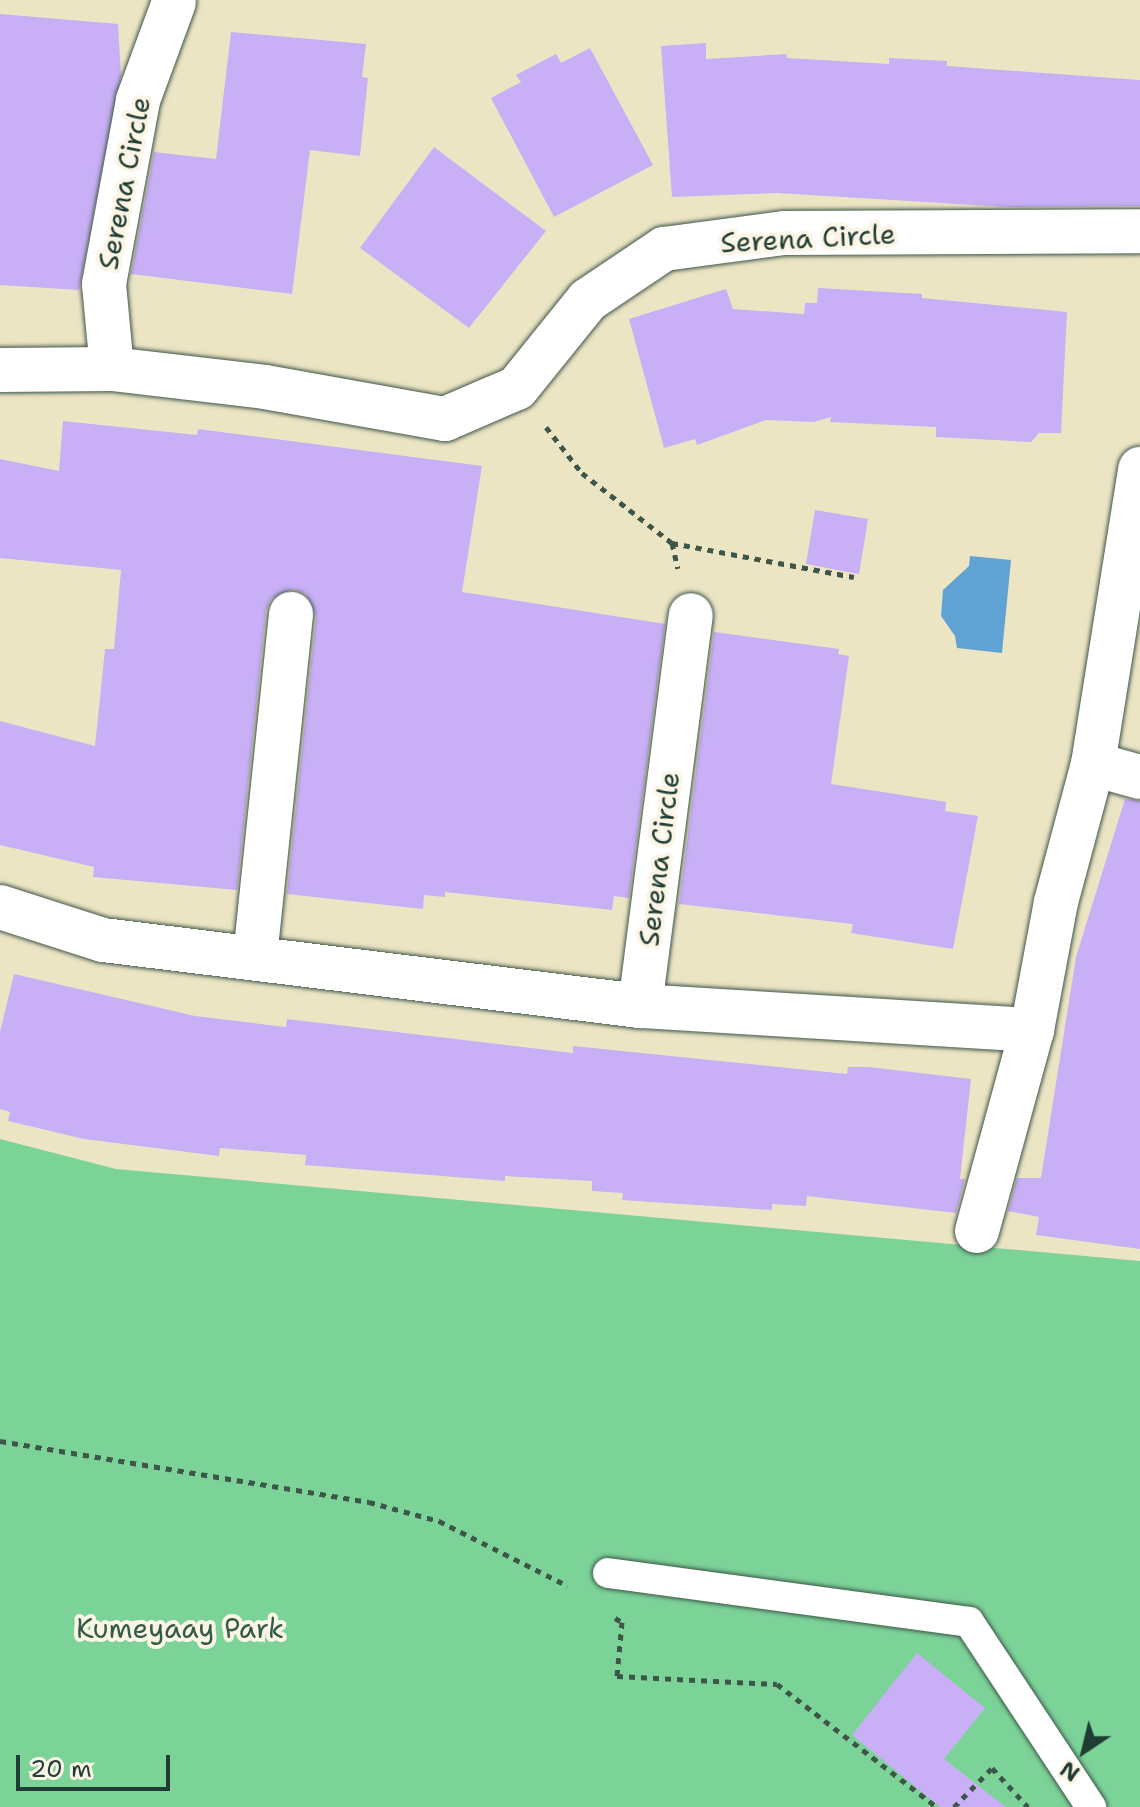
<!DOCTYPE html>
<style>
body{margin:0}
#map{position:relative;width:1140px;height:1807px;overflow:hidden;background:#ece5c4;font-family:"Shantell Sans",sans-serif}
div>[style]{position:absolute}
.green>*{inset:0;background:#7cd398}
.water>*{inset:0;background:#60a2d4}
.building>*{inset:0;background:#c8aff6}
.path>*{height:5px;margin-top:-2.5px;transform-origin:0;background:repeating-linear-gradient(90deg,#3e564a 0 6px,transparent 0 12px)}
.roads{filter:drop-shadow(0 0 2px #3e564a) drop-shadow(0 0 2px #3e564a)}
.service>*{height:30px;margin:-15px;padding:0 15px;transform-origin:15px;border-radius:15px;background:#fff}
.minor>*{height:44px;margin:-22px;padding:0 22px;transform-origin:22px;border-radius:22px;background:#fff}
span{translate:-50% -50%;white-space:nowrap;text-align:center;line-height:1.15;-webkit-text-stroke:8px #fcf5e5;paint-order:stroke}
.street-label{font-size:28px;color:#1f3d34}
.park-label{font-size:28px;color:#325b48}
.north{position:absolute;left:1044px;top:1711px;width:80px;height:80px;-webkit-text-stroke:6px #fcf5e5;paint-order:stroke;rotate:215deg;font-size:22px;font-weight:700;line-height:32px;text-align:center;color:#1f3d34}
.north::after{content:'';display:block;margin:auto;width:28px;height:36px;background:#1f3d34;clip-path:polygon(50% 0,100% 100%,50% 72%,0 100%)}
.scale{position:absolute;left:16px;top:1755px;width:154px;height:36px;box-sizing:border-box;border:4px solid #1f3d34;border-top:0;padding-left:10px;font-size:24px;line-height:28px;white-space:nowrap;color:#1f3d34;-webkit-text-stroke:6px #fcf5e5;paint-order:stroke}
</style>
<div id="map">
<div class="green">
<div style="clip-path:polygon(0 1139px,116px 1169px,1140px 1261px,1140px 1807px,0 1807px)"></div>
</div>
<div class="water">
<div style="clip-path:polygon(970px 556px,1011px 560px,1002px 653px,957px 648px,955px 636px,941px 616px,943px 590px,969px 566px)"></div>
</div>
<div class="building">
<div style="clip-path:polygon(0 14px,118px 24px,121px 75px,79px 290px,0 285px)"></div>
<div style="clip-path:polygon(231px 32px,366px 44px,362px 77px,368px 78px,360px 156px,310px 150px,292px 294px,131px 274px,154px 152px,216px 159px)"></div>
<div style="clip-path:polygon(706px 43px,706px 59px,786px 54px,787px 58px,889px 64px,889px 58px,947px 61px,947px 66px,1140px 80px,1140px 206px,1008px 207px,776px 193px,672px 197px,661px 46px)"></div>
<div style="clip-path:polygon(590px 48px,653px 165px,554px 217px,491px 98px,521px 82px,516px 75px,556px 54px,561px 63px)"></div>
<div style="clip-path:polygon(434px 147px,546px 231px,469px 328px,360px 248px)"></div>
<div style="clip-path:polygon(818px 288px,922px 294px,922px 298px,1067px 312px,1061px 433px,1039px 433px,1031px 442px,936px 437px,936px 427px,830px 422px,831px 417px,814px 422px,766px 420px,697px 445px,695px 439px,664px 448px,629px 319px,726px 289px,733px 309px,804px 314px,805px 303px,817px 303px)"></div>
<div style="clip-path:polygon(63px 421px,197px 435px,198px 429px,482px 466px,462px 592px,665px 624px,629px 898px,614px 896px,612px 910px,445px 892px,445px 897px,424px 895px,423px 909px,287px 894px,316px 617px,306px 594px,293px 589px,271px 599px,266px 611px,237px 890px,93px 877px,94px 867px,0 845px,0 721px,95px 746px,105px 649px,114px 649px,121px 570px,0 558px,0 459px,59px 471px)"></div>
<div style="clip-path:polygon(815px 510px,868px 519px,859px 574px,806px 564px)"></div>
<div style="clip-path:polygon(714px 632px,839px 649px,838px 654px,849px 656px,831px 784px,946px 802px,945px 811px,978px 816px,953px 949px,851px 933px,853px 924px,679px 904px)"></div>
<div style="clip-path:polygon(1125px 799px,1140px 801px,1140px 1249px,1036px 1235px,1039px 1217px,1008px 1211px,1017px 1178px,1041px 1178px,1076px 957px)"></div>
<div style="clip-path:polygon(14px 974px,195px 1016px,286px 1027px,287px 1019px,573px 1053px,573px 1046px,847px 1074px,848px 1067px,869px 1067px,971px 1079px,960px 1179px,965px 1179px,956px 1213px,807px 1196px,806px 1206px,772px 1204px,772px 1210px,622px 1200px,623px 1193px,592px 1191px,592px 1181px,505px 1176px,505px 1181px,305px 1165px,306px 1155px,220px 1148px,219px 1156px,84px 1139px,8px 1121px,10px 1112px,0 1109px,0 1032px)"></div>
<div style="clip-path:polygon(917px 1653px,985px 1708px,944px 1759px,1006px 1807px,940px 1807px,852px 1735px)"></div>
</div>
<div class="path">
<div style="left:546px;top:427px;width:58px;rotate:52deg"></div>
<div style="left:582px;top:473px;width:114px;rotate:37.9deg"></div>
<div style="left:672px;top:543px;width:26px;rotate:77deg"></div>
<div style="left:672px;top:543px;width:185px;rotate:10.6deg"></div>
<div style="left:0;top:1441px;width:374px;rotate:9.4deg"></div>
<div style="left:369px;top:1502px;width:73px;rotate:15.2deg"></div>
<div style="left:439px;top:1521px;width:144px;rotate:26.7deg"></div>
<div style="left:615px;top:1618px;width:8px;rotate:30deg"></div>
<div style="left:622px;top:1622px;width:54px;rotate:95.3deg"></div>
<div style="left:617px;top:1676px;width:160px;rotate:2.9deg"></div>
<div style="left:777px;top:1684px;width:202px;rotate:37.6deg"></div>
<div style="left:954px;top:1807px;width:54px;rotate:-45.7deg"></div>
<div style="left:992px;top:1768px;width:53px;rotate:47.3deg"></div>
</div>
<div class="roads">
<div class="service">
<div style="left:608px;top:1573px;width:364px;rotate:7.7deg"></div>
<div style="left:969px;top:1622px;width:222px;rotate:56.6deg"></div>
</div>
<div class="minor">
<div style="left:112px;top:369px;width:85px;rotate:-95.4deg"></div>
<div style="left:104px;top:284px;width:187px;rotate:-79.5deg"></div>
<div style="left:138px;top:100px;width:104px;rotate:-69.8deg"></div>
<div style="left:0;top:370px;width:112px;rotate:-0.5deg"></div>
<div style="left:112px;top:369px;width:154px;rotate:6.7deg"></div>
<div style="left:265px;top:387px;width:183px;rotate:10.1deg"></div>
<div style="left:445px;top:419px;width:78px;rotate:-23.3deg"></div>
<div style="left:517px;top:388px;width:113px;rotate:-51.1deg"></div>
<div style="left:588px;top:300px;width:92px;rotate:-33.9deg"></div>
<div style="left:664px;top:249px;width:121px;rotate:-7.6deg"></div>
<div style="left:784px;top:233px;width:356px;rotate:-0.3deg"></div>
<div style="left:1093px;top:764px;width:49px;rotate:15.5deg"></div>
<div style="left:0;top:907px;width:108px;rotate:17.8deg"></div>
<div style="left:103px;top:940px;width:541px;rotate:7.01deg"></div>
<div style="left:640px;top:1006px;width:393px;rotate:3.5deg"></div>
<div style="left:255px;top:957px;width:345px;rotate:-84deg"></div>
<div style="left:640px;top:1006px;width:394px;rotate:-82.6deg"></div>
<div style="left:977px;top:1231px;width:208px;rotate:-74.7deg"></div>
<div style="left:1032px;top:1030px;width:130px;rotate:-79.4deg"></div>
<div style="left:1056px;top:902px;width:143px;rotate:-75deg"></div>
<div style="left:1093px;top:764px;width:299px;rotate:-80.9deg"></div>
</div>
</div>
<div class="street-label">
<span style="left:124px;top:183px;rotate:-79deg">Serena Circle</span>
<span style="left:808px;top:238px;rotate:-3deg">Serena Circle</span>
<span style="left:659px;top:859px;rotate:-83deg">Serena Circle</span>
</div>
<div class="park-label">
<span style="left:180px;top:1628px">Kumeyaay Park</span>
</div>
<div class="north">N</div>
<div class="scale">20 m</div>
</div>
